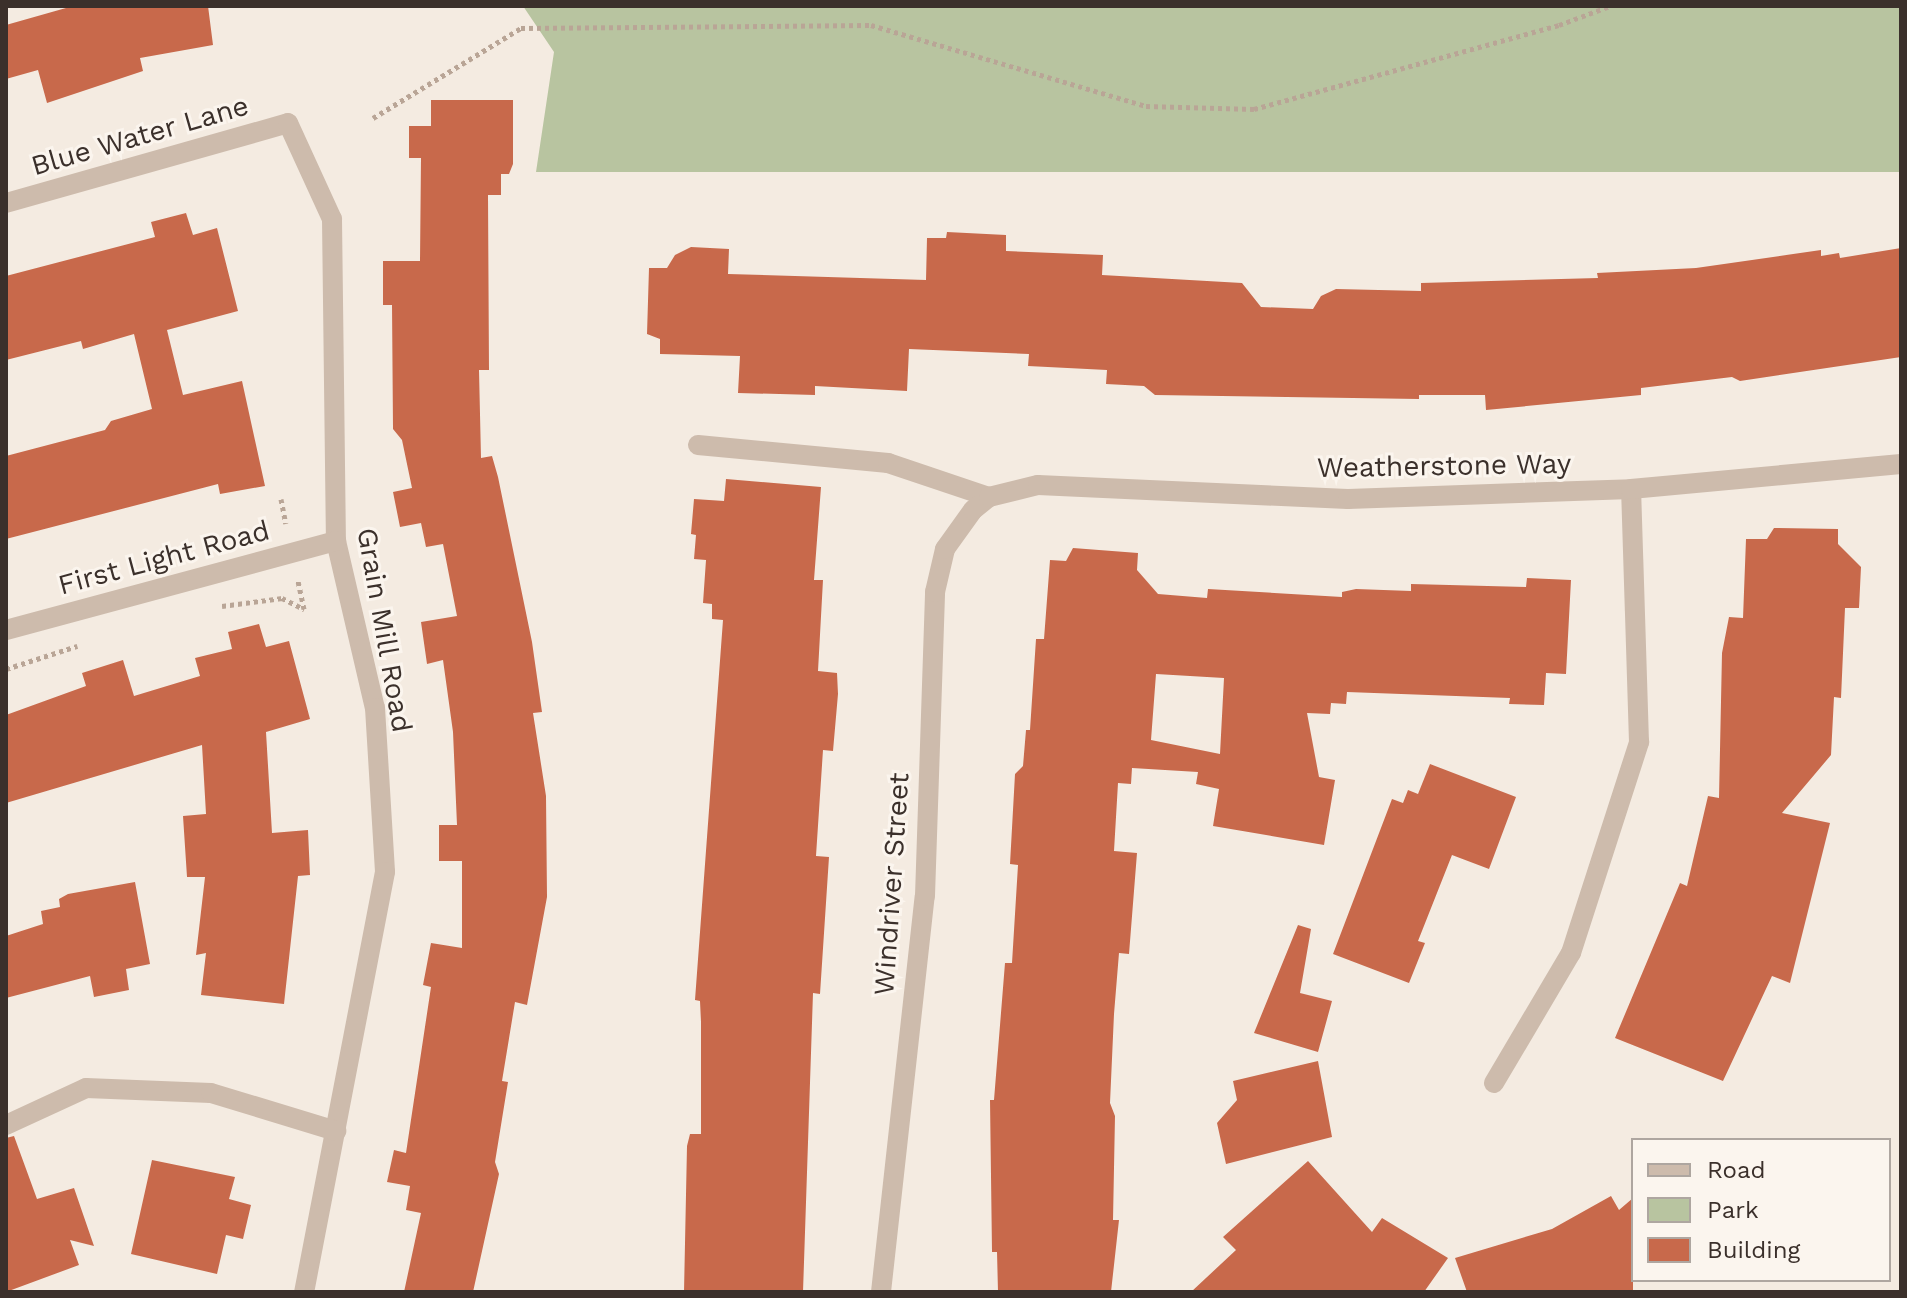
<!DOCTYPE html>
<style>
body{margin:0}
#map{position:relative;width:1907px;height:1298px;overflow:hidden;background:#f4ebe1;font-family:"Work Sans",sans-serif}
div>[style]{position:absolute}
.green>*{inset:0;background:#b8c4a0}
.building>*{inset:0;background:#c8694b}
.path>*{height:5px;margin-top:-2.5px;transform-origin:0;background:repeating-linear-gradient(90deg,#b9a596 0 4px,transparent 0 8px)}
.service>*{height:20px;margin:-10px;padding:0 10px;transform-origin:10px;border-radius:10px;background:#cdbbac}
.minor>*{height:20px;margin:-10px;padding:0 10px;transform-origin:10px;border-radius:10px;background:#cdbbac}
span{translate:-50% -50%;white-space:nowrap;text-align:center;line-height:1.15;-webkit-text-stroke:6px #fbf5ee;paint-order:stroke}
.street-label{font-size:28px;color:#3b302b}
.frame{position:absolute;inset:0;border:8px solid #3b302b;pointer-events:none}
.legend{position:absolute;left:1631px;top:1138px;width:260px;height:144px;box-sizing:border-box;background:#fbf5ee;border:2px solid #aea6a0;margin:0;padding:10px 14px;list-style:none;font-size:24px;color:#3b302b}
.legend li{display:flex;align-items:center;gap:16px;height:40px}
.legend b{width:40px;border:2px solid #aea6a0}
</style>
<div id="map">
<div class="green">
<div style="clip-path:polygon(523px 6px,1901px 6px,1901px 172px,536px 172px,554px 52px)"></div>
</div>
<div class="building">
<div style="clip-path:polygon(73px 6px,208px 6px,213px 45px,140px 58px,143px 71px,47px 103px,38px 70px,6px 79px,6px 25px)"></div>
<div style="clip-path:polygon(431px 100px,513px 100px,513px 164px,509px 174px,501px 174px,501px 195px,488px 195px,489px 370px,479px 370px,481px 458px,492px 456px,498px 477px,532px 642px,542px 712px,533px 713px,546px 796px,547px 897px,527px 1005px,515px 1002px,502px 1081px,508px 1082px,495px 1162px,499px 1174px,473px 1292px,404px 1292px,421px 1213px,406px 1210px,410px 1186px,387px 1182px,394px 1150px,406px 1153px,431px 987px,423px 985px,431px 943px,462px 948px,462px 861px,439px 861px,439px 825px,457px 825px,453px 732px,443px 660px,427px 664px,421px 622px,457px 616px,443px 544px,426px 547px,421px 523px,400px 527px,393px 492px,412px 488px,402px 440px,393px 429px,392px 305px,383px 305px,383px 261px,420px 261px,421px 158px,409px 158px,409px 126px,431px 126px)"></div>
<div style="clip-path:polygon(186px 213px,193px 235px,217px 228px,238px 311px,167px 330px,183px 395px,242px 381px,265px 486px,220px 494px,218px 484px,6px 539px,6px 456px,105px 430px,111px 421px,152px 409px,134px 334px,83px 349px,81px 341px,6px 360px,6px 276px,155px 237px,151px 222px)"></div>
<div style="clip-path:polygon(947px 232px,1006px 235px,1006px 251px,1103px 255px,1102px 275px,1242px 283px,1261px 307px,1313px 309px,1321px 296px,1336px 289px,1421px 291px,1421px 283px,1598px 278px,1597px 273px,1696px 268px,1821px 250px,1821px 256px,1839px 253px,1840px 258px,1901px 248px,1901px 357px,1740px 381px,1732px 377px,1641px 388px,1641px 395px,1486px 410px,1485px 395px,1419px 395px,1419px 399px,1155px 395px,1144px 386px,1106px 384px,1107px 370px,1028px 366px,1029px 354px,909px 349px,907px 391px,815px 386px,815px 395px,738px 393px,740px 356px,660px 354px,660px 339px,647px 334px,649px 268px,667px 268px,675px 255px,691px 247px,729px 249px,728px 274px,926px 280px,927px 238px,946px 238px)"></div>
<div style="clip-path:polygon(726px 479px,821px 487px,814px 580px,823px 580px,818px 671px,837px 673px,838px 694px,833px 751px,823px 750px,816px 856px,829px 857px,820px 994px,813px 993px,803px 1292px,684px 1292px,687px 1146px,690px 1134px,701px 1134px,701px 1022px,700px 1001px,695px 1000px,723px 620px,712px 619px,712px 604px,703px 603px,706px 560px,694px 559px,696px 535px,691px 534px,694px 499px,724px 501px)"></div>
<div style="clip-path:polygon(1774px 528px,1838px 529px,1838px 544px,1861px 567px,1859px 608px,1845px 608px,1841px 698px,1834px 697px,1831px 755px,1782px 813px,1830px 823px,1790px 983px,1772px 976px,1723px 1081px,1615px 1038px,1680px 883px,1687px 886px,1708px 796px,1719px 798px,1722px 653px,1729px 617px,1743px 618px,1746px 539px,1767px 539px)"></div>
<div style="clip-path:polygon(evenodd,1073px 548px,1138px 553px,1137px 570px,1158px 594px,1207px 598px,1208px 589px,1342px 597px,1342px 592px,1356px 589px,1411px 591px,1411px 584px,1526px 587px,1527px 578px,1571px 580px,1566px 674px,1546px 673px,1544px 705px,1509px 704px,1510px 698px,1347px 692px,1346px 704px,1331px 703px,1330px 714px,1307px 713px,1319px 777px,1335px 780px,1324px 845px,1213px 826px,1219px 789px,1196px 784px,1198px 772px,1132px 768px,1131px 784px,1118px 783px,1114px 851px,1137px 853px,1129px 954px,1119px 953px,1114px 1014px,1110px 1103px,1115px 1116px,1113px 1220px,1119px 1220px,1111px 1292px,998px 1292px,997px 1252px,992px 1252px,990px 1100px,994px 1100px,1005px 963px,1012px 963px,1018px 865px,1010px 864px,1015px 774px,1023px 766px,1026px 730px,1030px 730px,1036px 639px,1044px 639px,1050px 560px,1066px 561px,1073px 548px,1156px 674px,1224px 678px,1220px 754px,1151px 740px,1156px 674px)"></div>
<div style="clip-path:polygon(259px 624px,266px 647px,289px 641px,310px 719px,266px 732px,272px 833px,308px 830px,310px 875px,298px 876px,284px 1004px,201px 995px,206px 953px,196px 955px,205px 877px,187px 877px,183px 816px,206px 814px,202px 745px,6px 803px,6px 715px,86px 686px,82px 673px,123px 660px,134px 696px,200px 676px,195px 658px,232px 649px,228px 632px)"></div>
<div style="clip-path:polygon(1430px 764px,1516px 797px,1489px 869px,1452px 855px,1418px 941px,1425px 943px,1409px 983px,1333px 954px,1392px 799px,1403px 803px,1408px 790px,1418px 794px)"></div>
<div style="clip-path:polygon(135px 882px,150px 964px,126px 969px,129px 990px,94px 997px,90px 976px,6px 998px,6px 936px,43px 924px,41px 911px,60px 907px,59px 899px,68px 894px)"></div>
<div style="clip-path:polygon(1298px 925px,1311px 929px,1300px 993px,1332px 1001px,1318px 1052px,1254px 1033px)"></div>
<div style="clip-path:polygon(1318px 1061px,1332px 1137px,1226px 1164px,1217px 1123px,1237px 1100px,1233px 1081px)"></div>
<div style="clip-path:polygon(14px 1136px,37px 1199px,74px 1188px,94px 1246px,70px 1240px,79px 1265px,6px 1292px,6px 1138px)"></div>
<div style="clip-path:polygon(152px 1160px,235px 1177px,229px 1199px,251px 1205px,243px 1239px,226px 1235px,217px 1274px,131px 1254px)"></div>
<div style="clip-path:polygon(1308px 1161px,1372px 1232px,1382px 1218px,1448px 1258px,1424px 1292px,1191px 1292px,1236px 1250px,1223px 1237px)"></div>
<div style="clip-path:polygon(1611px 1196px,1619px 1210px,1633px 1198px,1633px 1292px,1467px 1292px,1455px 1258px,1552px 1229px)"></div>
</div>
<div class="path">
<div style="left:373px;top:118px;width:173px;rotate:-31.3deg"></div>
<div style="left:521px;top:28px;width:350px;rotate:-0.5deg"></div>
<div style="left:871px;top:25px;width:287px;rotate:16.4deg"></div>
<div style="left:1146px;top:106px;width:108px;rotate:1.6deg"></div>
<div style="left:1254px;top:109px;width:316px;rotate:-15.4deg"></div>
<div style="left:1559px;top:25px;width:54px;rotate:-20.4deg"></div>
<div style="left:281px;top:499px;width:25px;rotate:79deg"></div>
<div style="left:222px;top:606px;width:61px;rotate:-7.6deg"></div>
<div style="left:282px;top:598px;width:25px;rotate:27deg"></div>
<div style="left:304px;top:609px;width:29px;rotate:-102deg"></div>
<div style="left:6px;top:669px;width:75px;rotate:-17.9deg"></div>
</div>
<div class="service">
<div style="left:698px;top:445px;width:191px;rotate:5.4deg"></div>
<div style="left:888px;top:463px;width:107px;rotate:18.6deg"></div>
</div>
<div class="minor">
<div style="left:6px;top:203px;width:293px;rotate:-15.8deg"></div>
<div style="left:288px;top:123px;width:106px;rotate:65.4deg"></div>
<div style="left:332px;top:219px;width:322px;rotate:89.3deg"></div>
<div style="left:336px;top:541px;width:171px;rotate:76.9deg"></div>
<div style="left:375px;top:708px;width:164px;rotate:86.5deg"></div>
<div style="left:385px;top:872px;width:428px;rotate:100.9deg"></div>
<div style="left:6px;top:630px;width:342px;rotate:-15.1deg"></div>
<div style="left:1494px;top:1083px;width:151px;rotate:-59.4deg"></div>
<div style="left:1571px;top:953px;width:222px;rotate:-72.1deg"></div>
<div style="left:1639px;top:742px;width:253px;rotate:-91.8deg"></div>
<div style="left:6px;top:1125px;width:88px;rotate:-24.8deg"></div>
<div style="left:86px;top:1088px;width:125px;rotate:2.3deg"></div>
<div style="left:211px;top:1093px;width:131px;rotate:16.9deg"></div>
<div style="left:881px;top:1292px;width:398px;rotate:-83.7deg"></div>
<div style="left:925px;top:896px;width:304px;rotate:-88.1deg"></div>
<div style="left:935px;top:592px;width:44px;rotate:-76.9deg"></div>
<div style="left:945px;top:549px;width:48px;rotate:-54.3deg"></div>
<div style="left:973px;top:510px;width:21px;rotate:-39deg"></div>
<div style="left:989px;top:497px;width:50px;rotate:-13.8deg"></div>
<div style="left:1038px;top:485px;width:310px;rotate:2.6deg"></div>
<div style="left:1348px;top:499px;width:283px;rotate:-2deg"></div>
<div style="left:1631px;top:489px;width:271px;rotate:-5.3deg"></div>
</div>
<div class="street-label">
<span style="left:140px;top:136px;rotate:-16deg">Blue Water Lane</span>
<span style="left:1444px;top:466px;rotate:-1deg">Weatherstone Way</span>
<span style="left:164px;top:558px;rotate:-15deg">First Light Road</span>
<span style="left:384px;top:630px;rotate:80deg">Grain Mill Road</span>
<span style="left:892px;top:884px;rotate:-86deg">Windriver Street</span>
</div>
<div class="frame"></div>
<ul class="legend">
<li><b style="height:10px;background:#cdbbac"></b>Road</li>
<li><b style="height:22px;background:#b8c4a0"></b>Park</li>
<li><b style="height:22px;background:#c8694b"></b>Building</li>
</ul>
</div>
